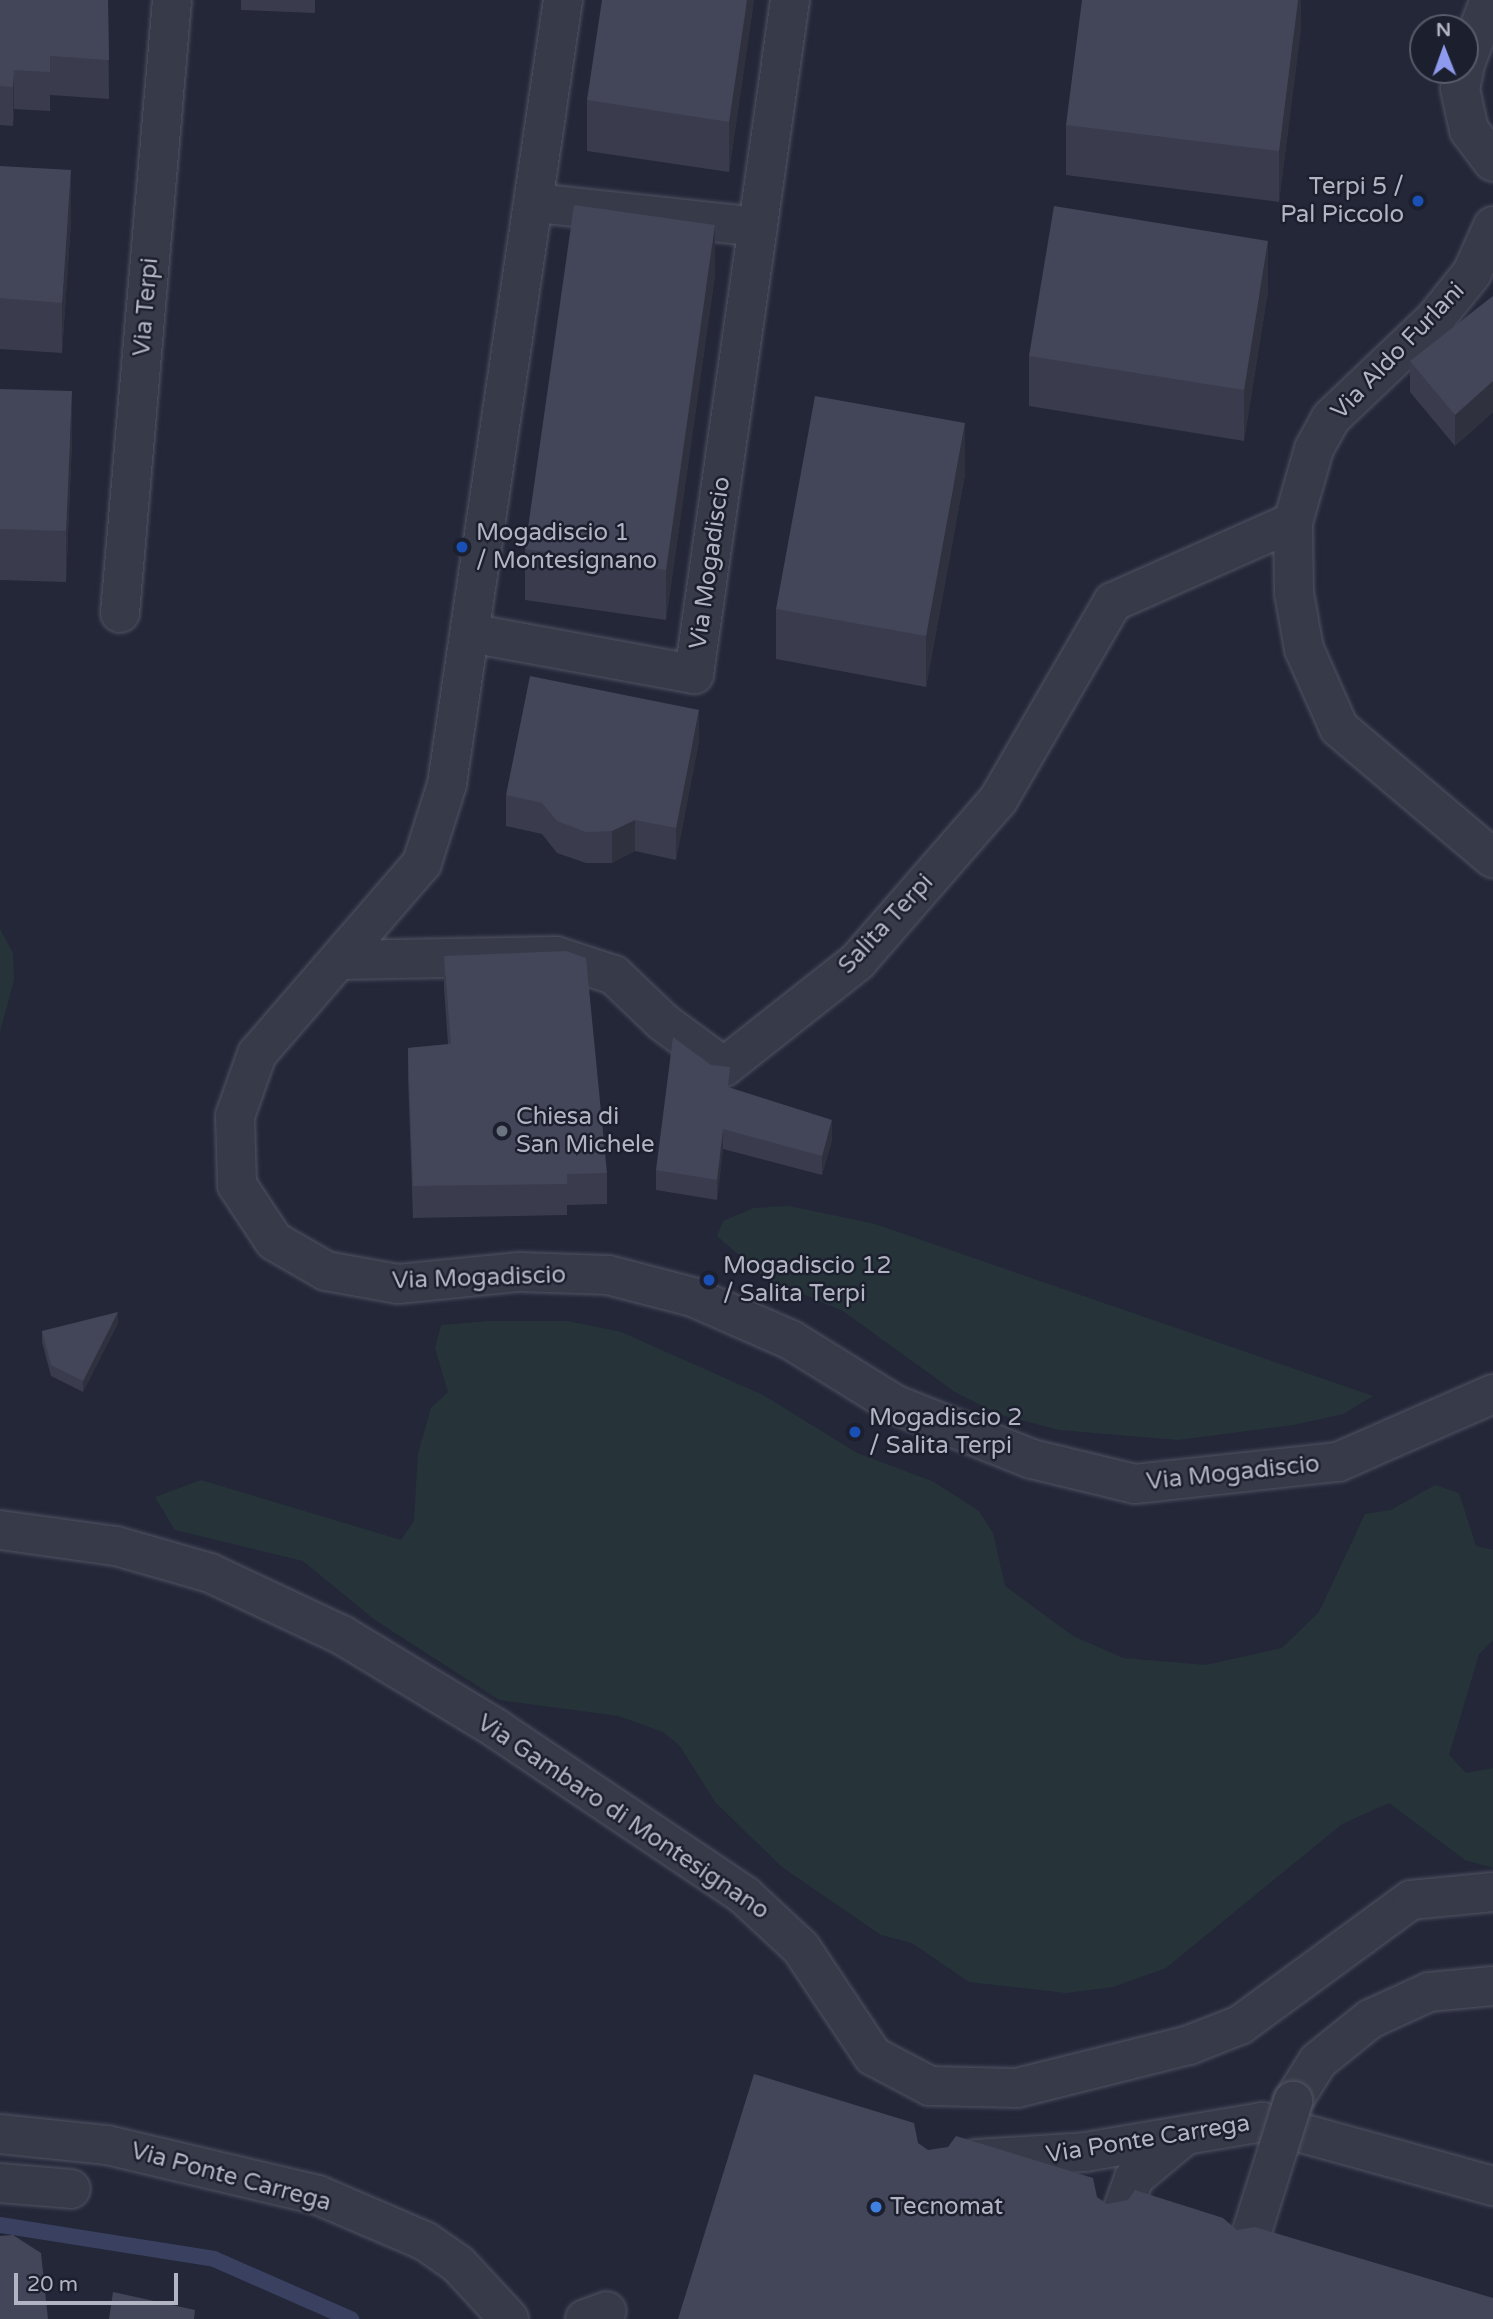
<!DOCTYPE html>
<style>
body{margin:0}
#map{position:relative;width:1493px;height:2319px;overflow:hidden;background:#232738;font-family:"Varela Round",sans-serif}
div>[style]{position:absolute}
.green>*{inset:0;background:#26343a}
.stream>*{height:16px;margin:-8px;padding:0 8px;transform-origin:8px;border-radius:8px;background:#3a4060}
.roads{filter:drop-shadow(0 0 2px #525463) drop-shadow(0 0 2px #525463)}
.minor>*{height:38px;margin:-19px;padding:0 19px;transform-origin:19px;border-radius:19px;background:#373a48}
.bridges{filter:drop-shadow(0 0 2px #525463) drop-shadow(0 0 2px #525463)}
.minor-bridge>*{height:38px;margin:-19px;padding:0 19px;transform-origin:19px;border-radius:19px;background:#373a48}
.wall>*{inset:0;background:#3a3c4d}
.shaded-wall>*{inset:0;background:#2f313e}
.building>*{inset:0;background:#434659}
.dots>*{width:19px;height:19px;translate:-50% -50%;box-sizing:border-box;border:4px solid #1c1f2d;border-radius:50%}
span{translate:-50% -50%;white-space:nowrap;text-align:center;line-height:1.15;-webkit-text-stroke:5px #1c1f2d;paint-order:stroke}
.poi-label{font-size:24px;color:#b2b4c4}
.right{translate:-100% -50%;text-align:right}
.left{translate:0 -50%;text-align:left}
.street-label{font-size:24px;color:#b2b4c4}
.north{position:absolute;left:1409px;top:14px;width:70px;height:70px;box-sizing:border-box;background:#1c1f2d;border:2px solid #585b69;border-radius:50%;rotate:359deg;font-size:19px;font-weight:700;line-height:28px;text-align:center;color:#b2b4c4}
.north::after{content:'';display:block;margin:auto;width:24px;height:32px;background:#8d9aee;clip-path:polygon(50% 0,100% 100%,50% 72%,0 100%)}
.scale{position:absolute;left:14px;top:2273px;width:164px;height:32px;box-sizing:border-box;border:4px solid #b2b4c4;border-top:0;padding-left:9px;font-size:21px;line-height:24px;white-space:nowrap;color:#b2b4c4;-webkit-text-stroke:5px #1c1f2d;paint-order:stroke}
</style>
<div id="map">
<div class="green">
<div style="clip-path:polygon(0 929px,13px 953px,14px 980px,0 1032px)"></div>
<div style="clip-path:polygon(789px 1206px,875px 1224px,1373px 1396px,1343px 1414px,1293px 1425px,1178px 1440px,1059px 1430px,998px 1414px,955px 1392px,843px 1311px,765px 1278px,717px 1236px,723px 1221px,754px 1208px)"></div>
<div style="clip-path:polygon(490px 1321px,568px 1321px,621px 1332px,763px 1395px,857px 1453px,934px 1482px,979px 1511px,993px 1533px,1005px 1586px,1073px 1636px,1123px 1658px,1206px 1665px,1282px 1648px,1319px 1612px,1365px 1514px,1391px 1510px,1435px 1485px,1459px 1493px,1476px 1546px,1493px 1550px,1493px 1640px,1479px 1654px,1449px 1755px,1466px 1773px,1493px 1768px,1493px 1868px,1465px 1860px,1389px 1803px,1342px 1824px,1166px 1968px,1113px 1987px,1066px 1993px,969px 1982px,912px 1943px,881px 1935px,782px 1867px,715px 1802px,680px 1746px,663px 1732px,619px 1716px,499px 1700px,375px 1620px,303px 1561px,175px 1530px,155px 1497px,201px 1480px,401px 1540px,414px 1521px,418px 1453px,431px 1408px,448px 1392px,435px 1348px,441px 1325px)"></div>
</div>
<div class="stream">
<div style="left:0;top:2225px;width:217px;rotate:9deg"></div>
<div style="left:214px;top:2259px;width:150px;rotate:23.7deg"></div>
</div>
<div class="roads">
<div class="minor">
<div style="left:563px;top:0;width:793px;rotate:98.42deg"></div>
<div style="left:447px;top:784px;width:83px;rotate:107.6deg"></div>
<div style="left:422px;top:863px;width:252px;rotate:130.8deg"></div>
<div style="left:257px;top:1054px;width:66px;rotate:109.5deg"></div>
<div style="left:235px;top:1116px;width:69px;rotate:88.3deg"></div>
<div style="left:237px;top:1185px;width:67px;rotate:56.5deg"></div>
<div style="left:274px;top:1241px;width:60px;rotate:30deg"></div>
<div style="left:326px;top:1271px;width:73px;rotate:10.2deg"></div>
<div style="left:398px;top:1284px;width:122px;rotate:-5.7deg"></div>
<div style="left:519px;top:1272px;width:89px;rotate:1.9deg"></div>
<div style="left:608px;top:1275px;width:88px;rotate:14.5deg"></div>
<div style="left:693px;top:1297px;width:107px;rotate:23.7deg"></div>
<div style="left:791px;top:1340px;width:123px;rotate:31.8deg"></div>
<div style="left:896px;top:1405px;width:146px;rotate:21.7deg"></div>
<div style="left:1032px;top:1459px;width:106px;rotate:13.6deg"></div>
<div style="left:1135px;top:1484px;width:204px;rotate:-6.2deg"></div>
<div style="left:1338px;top:1462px;width:169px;rotate:-23.7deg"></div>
<div style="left:1465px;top:64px;width:69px;rotate:-68.7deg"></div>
<div style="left:1464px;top:70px;width:19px;rotate:102deg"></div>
<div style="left:1460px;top:89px;width:42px;rotate:77.6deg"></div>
<div style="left:1469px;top:130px;width:40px;rotate:53deg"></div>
<div style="left:535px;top:203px;width:224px;rotate:6.1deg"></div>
<div style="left:1493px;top:226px;width:51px;rotate:114.1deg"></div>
<div style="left:1472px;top:273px;width:59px;rotate:128.8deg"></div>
<div style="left:1435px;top:319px;width:144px;rotate:136.4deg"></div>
<div style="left:1331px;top:418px;width:35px;rotate:119deg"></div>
<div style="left:1314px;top:449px;width:76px;rotate:106deg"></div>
<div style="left:1293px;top:522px;width:71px;rotate:89.2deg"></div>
<div style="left:1294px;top:593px;width:57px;rotate:79.9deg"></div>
<div style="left:1304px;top:649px;width:86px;rotate:66.1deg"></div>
<div style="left:1339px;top:728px;width:202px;rotate:40.2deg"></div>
<div style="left:120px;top:613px;width:615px;rotate:-85.15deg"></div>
<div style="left:470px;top:633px;width:228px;rotate:10.4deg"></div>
<div style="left:694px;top:674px;width:681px;rotate:-81.89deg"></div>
<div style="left:342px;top:960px;width:214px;rotate:-1.1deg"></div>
<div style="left:556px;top:956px;width:61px;rotate:18.1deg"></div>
<div style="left:614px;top:975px;width:68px;rotate:43.8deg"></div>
<div style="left:663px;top:1022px;width:76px;rotate:36.4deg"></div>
<div style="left:724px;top:1067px;width:171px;rotate:-38.3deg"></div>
<div style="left:858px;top:961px;width:213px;rotate:-49deg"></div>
<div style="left:998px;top:800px;width:229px;rotate:-59.9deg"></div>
<div style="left:1113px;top:602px;width:197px;rotate:-24deg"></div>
<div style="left:0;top:1530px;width:117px;rotate:7.9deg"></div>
<div style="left:116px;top:1546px;width:98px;rotate:16deg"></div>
<div style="left:210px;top:1573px;width:146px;rotate:25.2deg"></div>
<div style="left:342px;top:1635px;width:181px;rotate:31.2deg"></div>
<div style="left:497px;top:1729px;width:298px;rotate:33.9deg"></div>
<div style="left:744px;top:1895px;width:78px;rotate:42.9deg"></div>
<div style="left:801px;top:1948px;width:130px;rotate:56.3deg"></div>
<div style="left:873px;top:2056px;width:64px;rotate:27.8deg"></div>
<div style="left:930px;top:2086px;width:87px;rotate:1.3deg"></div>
<div style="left:1017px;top:2088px;width:177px;rotate:-14deg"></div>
<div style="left:1189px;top:2045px;width:55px;rotate:-21.4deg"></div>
<div style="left:1240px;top:2025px;width:212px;rotate:-36.2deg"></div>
<div style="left:1411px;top:1900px;width:82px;rotate:-5.6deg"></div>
<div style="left:1293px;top:2101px;width:47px;rotate:-58deg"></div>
<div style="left:1318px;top:2061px;width:67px;rotate:-38.9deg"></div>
<div style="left:1370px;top:2019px;width:65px;rotate:-24.6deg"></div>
<div style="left:1429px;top:1992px;width:64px;rotate:-5.4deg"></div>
<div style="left:0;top:2134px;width:108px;rotate:5.9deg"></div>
<div style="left:107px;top:2145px;width:217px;rotate:13.3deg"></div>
<div style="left:318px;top:2195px;width:116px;rotate:23.3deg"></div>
<div style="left:425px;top:2241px;width:40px;rotate:34.9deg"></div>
<div style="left:458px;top:2264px;width:75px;rotate:47.2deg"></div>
<div style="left:975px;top:2159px;width:110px;rotate:-3.6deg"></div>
<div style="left:1085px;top:2152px;width:180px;rotate:-9.6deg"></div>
<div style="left:1262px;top:2122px;width:240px;rotate:15.5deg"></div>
<div style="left:0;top:2183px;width:71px;rotate:4.8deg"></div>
<div style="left:1114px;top:2234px;width:59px;rotate:-70.3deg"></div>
<div style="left:1134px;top:2178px;width:64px;rotate:-39.9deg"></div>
<div style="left:585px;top:2319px;width:23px;rotate:-20deg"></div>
</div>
</div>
<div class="bridges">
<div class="minor-bridge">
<div style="left:1243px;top:2260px;width:167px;rotate:-72.5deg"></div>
</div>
</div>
<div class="wall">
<div style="clip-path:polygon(0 0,108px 0,109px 99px,50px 95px,50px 111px,14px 109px,13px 126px,0 125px)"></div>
<div style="clip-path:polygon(241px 0,315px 0,315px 13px,241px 10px)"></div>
<div style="clip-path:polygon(754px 0,729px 172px,587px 151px,587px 100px)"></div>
<div style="clip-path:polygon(1301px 0,1301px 28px,1279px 202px,1066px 175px,1066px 125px)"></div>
<div style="clip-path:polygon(0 166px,71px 221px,62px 353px,0 349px)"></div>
<div style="clip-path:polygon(715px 275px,666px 620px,525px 600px,525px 549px)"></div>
<div style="clip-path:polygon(1268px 291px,1244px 441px,1029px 406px,1029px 356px)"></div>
<div style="clip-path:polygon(1493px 296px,1493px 412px,1455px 446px,1410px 392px,1410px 361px)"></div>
<div style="clip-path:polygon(0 389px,72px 441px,66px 582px,0 580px)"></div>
<div style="clip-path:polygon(965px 474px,926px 687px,776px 659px,776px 609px)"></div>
<div style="clip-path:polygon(699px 741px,676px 860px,635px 851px,612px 863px,586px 863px,557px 853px,542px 834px,506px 826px,506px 795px)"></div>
<div style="clip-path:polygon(444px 956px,607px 1173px,607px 1204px,567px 1205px,567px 1215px,413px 1218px,408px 1079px,408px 1048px,448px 1044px,444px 988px)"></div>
<div style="clip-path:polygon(730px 1088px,832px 1140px,822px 1175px,723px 1149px,717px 1200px,656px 1190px,656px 1170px)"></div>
<div style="clip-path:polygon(118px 1323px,83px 1392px,51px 1376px,42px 1342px,42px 1331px)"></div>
</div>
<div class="shaded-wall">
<div style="clip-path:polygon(747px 0,754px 0,729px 172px,729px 122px)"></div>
<div style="clip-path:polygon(1298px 0,1301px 0,1301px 28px,1279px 202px,1279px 151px)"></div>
<div style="clip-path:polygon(14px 70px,14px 109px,13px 126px,13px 87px)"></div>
<div style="clip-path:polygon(71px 170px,71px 221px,62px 353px,62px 303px)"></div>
<div style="clip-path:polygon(715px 225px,715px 275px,666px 620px,666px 570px)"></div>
<div style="clip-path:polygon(1268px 241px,1268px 291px,1244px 441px,1244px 390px)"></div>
<div style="clip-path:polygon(1493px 381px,1493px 412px,1455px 446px,1455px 415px)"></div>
<div style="clip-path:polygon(72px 391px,72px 441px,66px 582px,66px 531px)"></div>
<div style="clip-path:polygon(965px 423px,965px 474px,926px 687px,926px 636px)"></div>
<div style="clip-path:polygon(699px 710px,699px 741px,676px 860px,676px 828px)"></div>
<div style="clip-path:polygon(635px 820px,635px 851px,612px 863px,612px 831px)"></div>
<div style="clip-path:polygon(832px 1120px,832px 1140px,822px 1175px,822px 1156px)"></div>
<div style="clip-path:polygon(723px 1129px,723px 1149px,717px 1200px,717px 1180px)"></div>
<div style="clip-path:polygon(118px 1312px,118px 1323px,83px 1392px,83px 1381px)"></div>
</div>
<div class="building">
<div style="clip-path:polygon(0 0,108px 0,109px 60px,50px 56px,50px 72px,14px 70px,13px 87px,0 86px)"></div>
<div style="clip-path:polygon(602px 0,747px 0,729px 122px,587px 100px)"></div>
<div style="clip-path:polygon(1082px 0,1298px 0,1279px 151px,1066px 125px)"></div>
<div style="clip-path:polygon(0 166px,71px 170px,62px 303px,0 298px)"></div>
<div style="clip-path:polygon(574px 205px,715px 225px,666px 570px,525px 549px)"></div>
<div style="clip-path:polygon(1054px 206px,1268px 241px,1244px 390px,1029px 356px)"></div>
<div style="clip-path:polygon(1493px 296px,1493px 381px,1455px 415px,1410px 361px)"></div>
<div style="clip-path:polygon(0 389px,72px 391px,66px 531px,0 529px)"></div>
<div style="clip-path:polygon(815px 396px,965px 423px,926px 636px,776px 609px)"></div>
<div style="clip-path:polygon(530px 676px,699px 710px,676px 828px,635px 820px,612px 831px,586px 832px,557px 821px,542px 803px,506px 795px)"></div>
<div style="clip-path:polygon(566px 951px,586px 958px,607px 1173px,567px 1174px,567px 1184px,413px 1186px,408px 1048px,451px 1044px,444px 956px)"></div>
<div style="clip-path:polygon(673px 1037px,711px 1065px,730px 1067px,728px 1087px,832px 1120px,822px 1156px,723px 1129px,717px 1180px,656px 1170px)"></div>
<div style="clip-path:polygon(118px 1312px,83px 1381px,51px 1365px,42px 1331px)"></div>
<div style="clip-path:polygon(754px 2074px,914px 2123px,918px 2143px,928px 2150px,948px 2147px,956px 2136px,1093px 2178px,1097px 2197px,1107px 2204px,1128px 2200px,1135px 2190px,1223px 2218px,1237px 2230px,1255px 2227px,1493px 2298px,1493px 2319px,678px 2319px)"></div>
<div style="clip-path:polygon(13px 2235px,41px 2253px,48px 2319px,0 2319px,0 2236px)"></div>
<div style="clip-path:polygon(113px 2292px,195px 2310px,194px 2319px,109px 2319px)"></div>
</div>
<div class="dots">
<div style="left:1418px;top:201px;background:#1a4fb4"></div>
<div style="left:462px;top:547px;background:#1a4fb4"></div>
<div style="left:502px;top:1131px;background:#6b7280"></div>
<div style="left:709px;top:1280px;background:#1a4fb4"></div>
<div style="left:855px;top:1432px;background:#1a4fb4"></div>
<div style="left:876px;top:2207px;background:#3f7fe0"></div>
</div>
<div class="poi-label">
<span class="right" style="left:1404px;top:201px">Terpi 5 /<br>Pal Piccolo</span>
<span class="left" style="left:476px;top:547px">Mogadiscio 1<br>/ Montesignano</span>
<span class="left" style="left:516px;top:1131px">Chiesa di<br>San Michele</span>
<span class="left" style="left:723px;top:1280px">Mogadiscio 12<br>/ Salita Terpi</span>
<span class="left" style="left:869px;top:1432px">Mogadiscio 2<br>/ Salita Terpi</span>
<span class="left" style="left:890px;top:2207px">Tecnomat</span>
</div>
<div class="street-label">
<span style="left:146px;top:307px;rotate:-85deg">Via Terpi</span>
<span style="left:1398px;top:351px;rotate:-46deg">Via Aldo Furlani</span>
<span style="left:710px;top:563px;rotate:-82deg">Via Mogadiscio</span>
<span style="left:886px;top:924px;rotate:-47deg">Salita Terpi</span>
<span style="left:479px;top:1278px;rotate:-2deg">Via Mogadiscio</span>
<span style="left:1233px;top:1473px;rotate:-6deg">Via Mogadiscio</span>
<span style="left:623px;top:1817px;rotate:34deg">Via Gambaro di Montesignano</span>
<span style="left:1148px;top:2139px;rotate:-9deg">Via Ponte Carrega</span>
<span style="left:231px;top:2177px;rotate:15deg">Via Ponte Carrega</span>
</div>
<div class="north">N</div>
<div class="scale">20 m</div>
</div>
